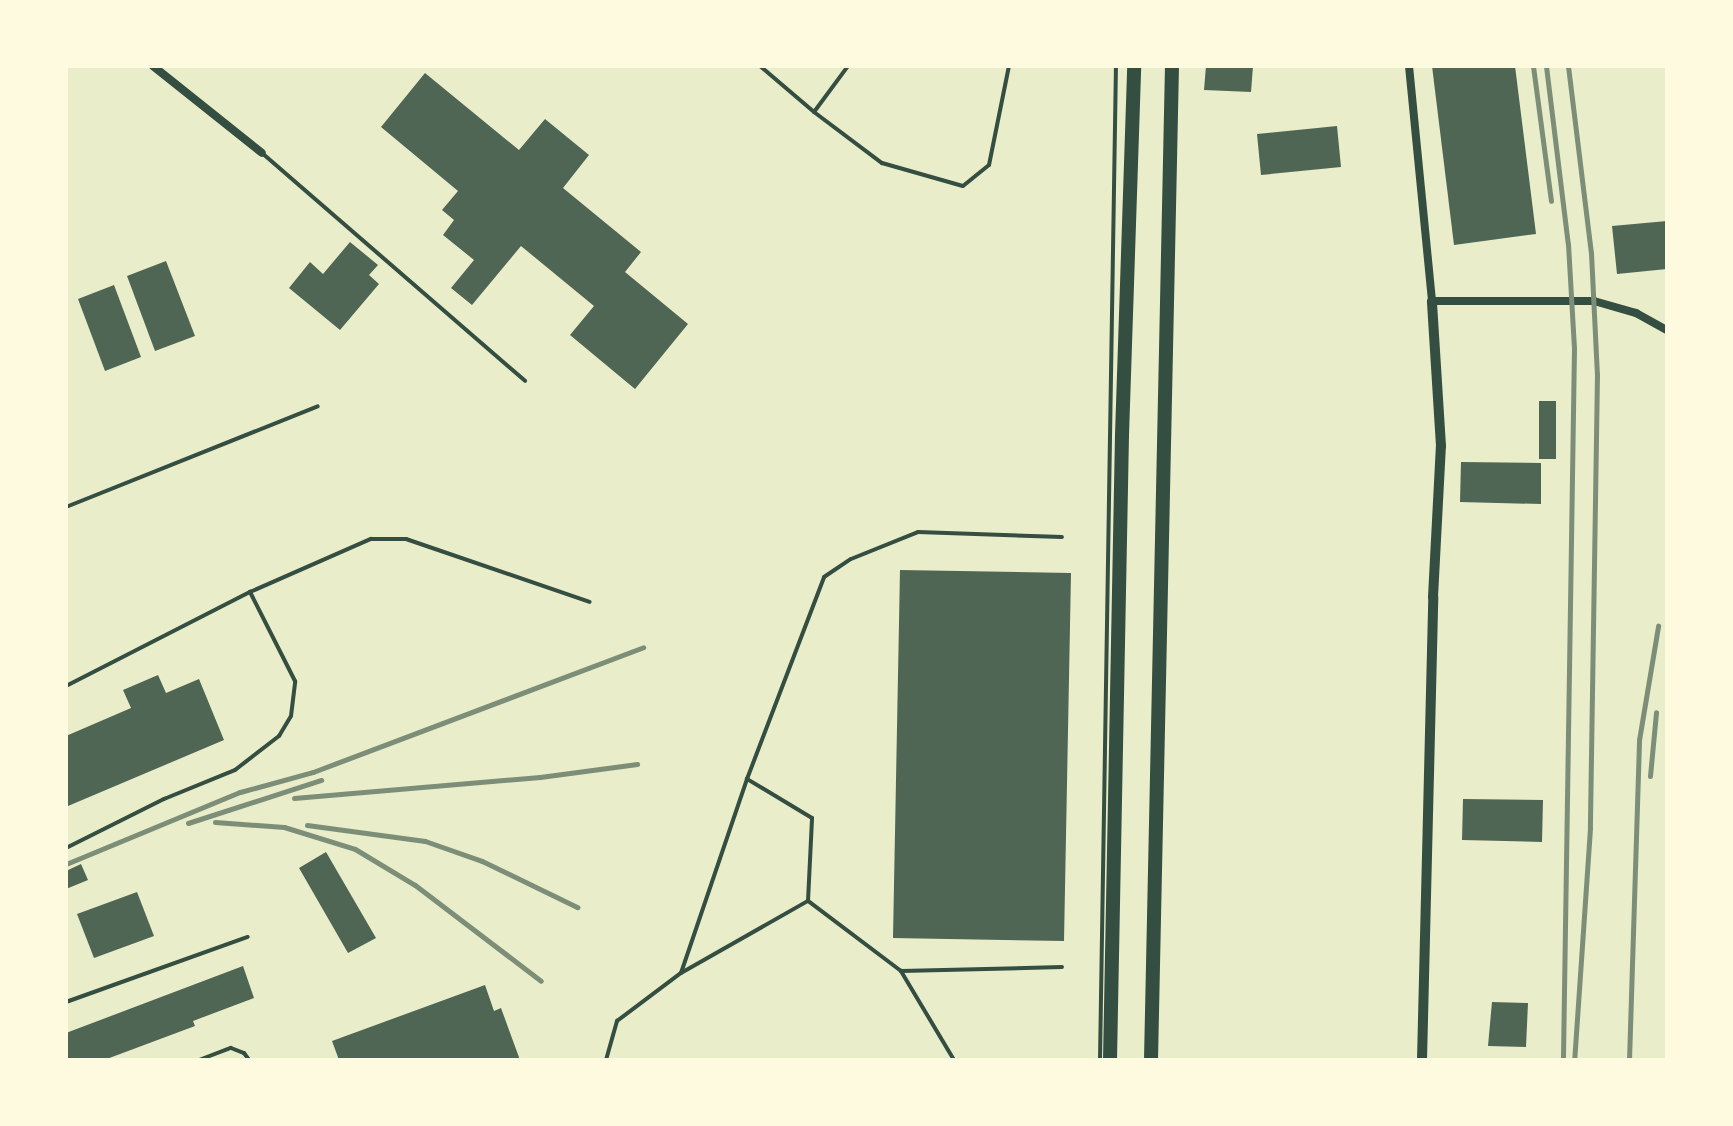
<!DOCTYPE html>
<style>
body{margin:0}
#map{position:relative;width:1733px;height:1126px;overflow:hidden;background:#e9edc9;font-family:"PT Sans",sans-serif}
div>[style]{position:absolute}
.building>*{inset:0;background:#4f6655}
.service>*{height:4px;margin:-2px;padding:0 2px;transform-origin:2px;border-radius:2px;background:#344e41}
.minor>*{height:8px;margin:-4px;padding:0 4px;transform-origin:4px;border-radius:4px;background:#344e41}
.tertiary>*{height:10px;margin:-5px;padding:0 5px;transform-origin:5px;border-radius:5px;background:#344e41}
.motorway>*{height:14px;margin:-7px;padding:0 7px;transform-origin:7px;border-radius:7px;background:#344e41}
.rail>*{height:5px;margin:-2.5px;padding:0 2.5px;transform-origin:2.5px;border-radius:2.5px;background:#7c8e77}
span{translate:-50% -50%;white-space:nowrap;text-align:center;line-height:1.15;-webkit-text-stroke:6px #fefae0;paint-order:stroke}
.frame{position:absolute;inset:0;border:68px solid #fefae0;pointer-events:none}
</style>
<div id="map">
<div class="building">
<div style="clip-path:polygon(1206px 66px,1253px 66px,1251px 92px,1204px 90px)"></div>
<div style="clip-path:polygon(1432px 66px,1515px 66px,1536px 234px,1454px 245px)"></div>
<div style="clip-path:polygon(425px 73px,519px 150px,545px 119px,589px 155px,563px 188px,641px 252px,625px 272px,688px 324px,635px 389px,570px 335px,594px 306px,521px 246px,472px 305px,451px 288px,474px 260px,443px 235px,454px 220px,442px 210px,458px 191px,381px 127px)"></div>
<div style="clip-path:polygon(1337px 126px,1341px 167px,1261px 175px,1257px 134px)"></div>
<div style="clip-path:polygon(1667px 221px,1667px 269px,1617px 274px,1612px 226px)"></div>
<div style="clip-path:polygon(350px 242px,378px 265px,369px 275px,379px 284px,340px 330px,289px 288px,310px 262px,323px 274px)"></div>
<div style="clip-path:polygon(166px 261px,195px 336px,155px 351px,127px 276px)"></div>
<div style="clip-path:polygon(114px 285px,141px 357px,105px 371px,78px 299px)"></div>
<div style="clip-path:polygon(1539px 401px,1556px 401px,1556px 459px,1539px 459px)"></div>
<div style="clip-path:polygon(1461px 462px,1541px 463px,1541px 504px,1460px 502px)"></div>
<div style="clip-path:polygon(900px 570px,1071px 573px,1064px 941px,893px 938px)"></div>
<div style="clip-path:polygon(158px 675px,166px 693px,199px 679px,224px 740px,68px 806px,66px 736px,131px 708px,123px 690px)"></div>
<div style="clip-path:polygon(1463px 799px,1543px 800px,1542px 842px,1462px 840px)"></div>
<div style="clip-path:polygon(326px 852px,376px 938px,348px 953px,299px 868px)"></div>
<div style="clip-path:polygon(81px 864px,88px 880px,66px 889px,66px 871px)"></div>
<div style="clip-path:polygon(137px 892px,154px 936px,94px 958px,77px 914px)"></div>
<div style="clip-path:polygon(243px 966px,254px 998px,193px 1021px,195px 1026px,104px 1060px,66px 1060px,66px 1033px)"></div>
<div style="clip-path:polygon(485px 985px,494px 1011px,501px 1008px,520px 1060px,339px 1060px,332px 1041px)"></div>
<div style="clip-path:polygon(1492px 1002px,1528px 1003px,1526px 1047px,1488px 1046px)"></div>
</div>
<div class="service">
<div style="left:760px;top:66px;width:71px;rotate:40.4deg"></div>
<div style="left:814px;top:112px;width:57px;rotate:-53.5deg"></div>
<div style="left:814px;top:112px;width:85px;rotate:36.9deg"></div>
<div style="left:882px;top:163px;width:84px;rotate:15.9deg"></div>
<div style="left:963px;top:186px;width:33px;rotate:-39deg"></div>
<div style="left:989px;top:165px;width:101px;rotate:-78.6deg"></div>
<div style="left:262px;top:153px;width:348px;rotate:40.9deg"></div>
<div style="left:66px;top:507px;width:271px;rotate:-21.8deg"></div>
<div style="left:66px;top:686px;width:207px;rotate:-27.1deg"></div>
<div style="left:250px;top:592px;width:132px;rotate:-23.7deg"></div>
<div style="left:371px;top:539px;width:35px"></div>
<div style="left:406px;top:539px;width:194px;rotate:18.9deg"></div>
<div style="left:66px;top:848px;width:110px;rotate:-26.6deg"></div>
<div style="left:164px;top:799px;width:77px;rotate:-22.2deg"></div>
<div style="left:235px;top:770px;width:56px;rotate:-37.7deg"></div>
<div style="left:279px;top:736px;width:23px;rotate:-59deg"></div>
<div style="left:291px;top:716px;width:35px;rotate:-83deg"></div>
<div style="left:295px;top:681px;width:100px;rotate:-116.8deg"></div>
<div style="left:901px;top:971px;width:161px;rotate:-1.4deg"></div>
<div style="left:681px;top:973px;width:205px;rotate:-71.2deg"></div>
<div style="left:66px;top:1002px;width:193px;rotate:-19.7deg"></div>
<div style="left:199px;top:1060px;width:34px;rotate:-21deg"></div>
<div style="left:231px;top:1048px;width:14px;rotate:21deg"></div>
<div style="left:244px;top:1053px;width:9px;rotate:54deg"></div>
<div style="left:606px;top:1060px;width:41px;rotate:-74.2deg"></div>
<div style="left:617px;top:1021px;width:80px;rotate:-36.9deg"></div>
<div style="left:681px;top:973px;width:146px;rotate:-29.6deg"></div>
<div style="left:954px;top:1060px;width:104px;rotate:-120.8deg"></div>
<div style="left:901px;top:971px;width:116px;rotate:-143deg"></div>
<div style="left:808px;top:901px;width:83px;rotate:-87.2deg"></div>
<div style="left:812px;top:818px;width:76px;rotate:-149deg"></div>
<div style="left:747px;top:779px;width:216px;rotate:-69.1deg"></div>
<div style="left:824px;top:577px;width:32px;rotate:-34deg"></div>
<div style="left:851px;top:559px;width:72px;rotate:-21.9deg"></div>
<div style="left:918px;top:532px;width:144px;rotate:2deg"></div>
<div style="left:1100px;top:1060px;width:994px;rotate:-89.08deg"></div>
</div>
<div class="minor">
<div style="left:153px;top:66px;width:139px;rotate:38.6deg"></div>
<div style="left:1409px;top:66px;width:236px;rotate:84.4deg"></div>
<div style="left:1432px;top:301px;width:162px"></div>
<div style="left:1594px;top:301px;width:44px;rotate:15.9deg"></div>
<div style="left:1636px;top:313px;width:35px;rotate:29deg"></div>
</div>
<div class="tertiary">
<div style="left:1422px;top:1060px;width:463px;rotate:-88.6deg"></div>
<div style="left:1433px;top:597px;width:151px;rotate:-87deg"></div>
<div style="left:1441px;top:446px;width:145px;rotate:-93.6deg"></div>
</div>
<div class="motorway">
<div style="left:1110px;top:1060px;width:625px;rotate:-88.9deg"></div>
<div style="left:1122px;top:435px;width:369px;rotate:-88.1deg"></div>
<div style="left:1151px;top:1060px;width:994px;rotate:-88.79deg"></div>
</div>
<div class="rail">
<div style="left:1533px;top:66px;width:136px;rotate:82.4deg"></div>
<div style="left:1546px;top:66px;width:179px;rotate:83deg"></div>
<div style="left:1568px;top:244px;width:104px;rotate:86.7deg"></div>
<div style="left:1574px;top:348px;width:712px;rotate:90.89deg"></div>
<div style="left:1568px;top:66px;width:188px;rotate:83deg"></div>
<div style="left:1591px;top:253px;width:121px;rotate:87.2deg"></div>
<div style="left:1597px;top:374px;width:454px;rotate:90.9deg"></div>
<div style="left:1590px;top:828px;width:233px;rotate:93.9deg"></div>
<div style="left:1650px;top:776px;width:64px;rotate:-84.6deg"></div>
<div style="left:294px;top:798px;width:247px;rotate:-4.9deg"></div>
<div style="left:540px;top:777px;width:98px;rotate:-7.6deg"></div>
<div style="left:215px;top:822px;width:69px;rotate:4.1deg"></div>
<div style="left:284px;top:827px;width:74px;rotate:17.2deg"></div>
<div style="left:355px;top:849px;width:70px;rotate:31deg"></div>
<div style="left:415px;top:885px;width:158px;rotate:37.3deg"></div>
<div style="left:188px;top:823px;width:140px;rotate:-17.9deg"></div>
<div style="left:307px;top:825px;width:119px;rotate:7.7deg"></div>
<div style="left:425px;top:841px;width:60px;rotate:19.3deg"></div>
<div style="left:482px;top:861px;width:106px;rotate:25.8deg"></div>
<div style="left:66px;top:864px;width:188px;rotate:-22.5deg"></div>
<div style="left:240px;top:792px;width:76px;rotate:-15.3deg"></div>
<div style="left:313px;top:772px;width:353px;rotate:-20.7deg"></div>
<div style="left:1629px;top:1060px;width:320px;rotate:-88.2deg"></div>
<div style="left:1639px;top:740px;width:116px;rotate:-80.5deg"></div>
</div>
<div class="frame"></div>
</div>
